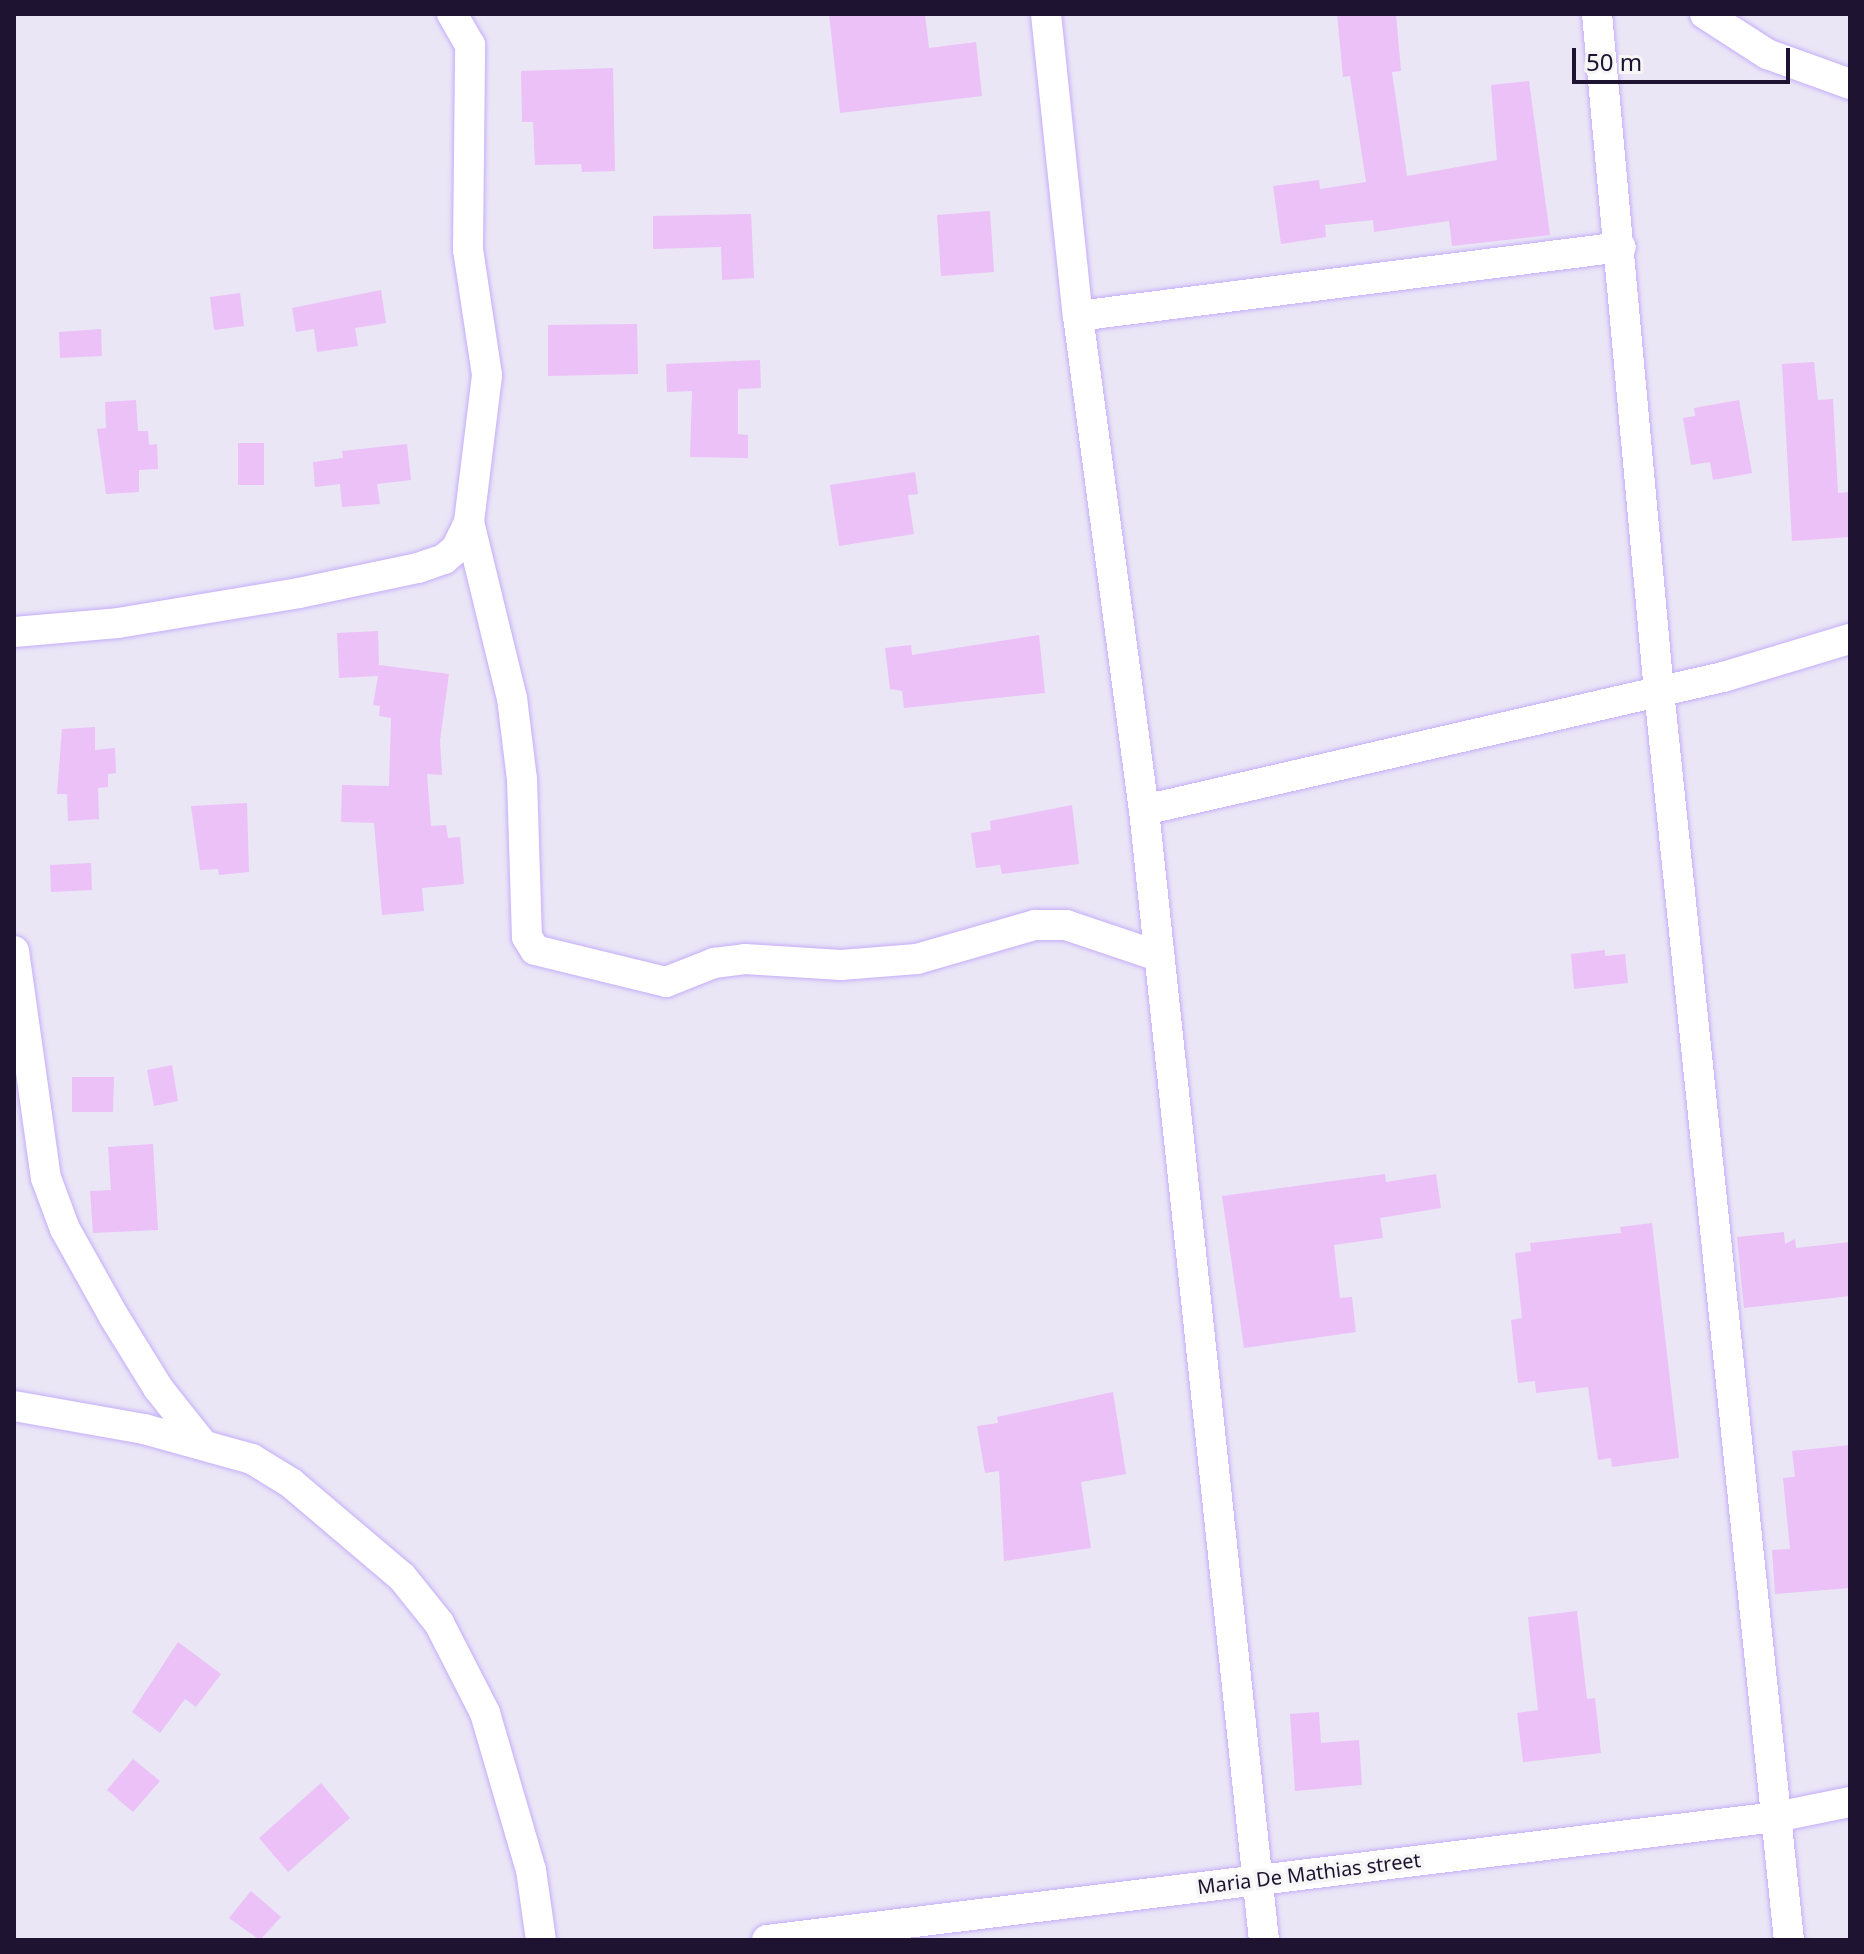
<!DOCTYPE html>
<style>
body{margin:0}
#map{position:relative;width:1864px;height:1954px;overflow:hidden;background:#eae6f6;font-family:"Noto Sans",sans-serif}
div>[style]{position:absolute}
.building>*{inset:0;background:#ebc1f7}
.roads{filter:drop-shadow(0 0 2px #c5adf9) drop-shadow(0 0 2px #c5adf9)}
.minor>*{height:30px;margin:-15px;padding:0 15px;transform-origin:15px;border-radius:15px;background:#fff}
span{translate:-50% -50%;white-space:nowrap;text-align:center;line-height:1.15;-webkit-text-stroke:7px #f6f6f6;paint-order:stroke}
.street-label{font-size:20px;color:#1e1330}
.frame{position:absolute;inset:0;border:16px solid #1e1330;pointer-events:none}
.scale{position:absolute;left:1572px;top:48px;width:218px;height:36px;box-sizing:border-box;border:4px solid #1e1330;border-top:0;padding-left:10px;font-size:24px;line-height:28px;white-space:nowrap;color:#1e1330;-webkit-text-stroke:6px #f6f6f6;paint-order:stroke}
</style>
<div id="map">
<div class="building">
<div style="clip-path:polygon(829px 14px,925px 14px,929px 48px,976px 42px,982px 96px,840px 113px)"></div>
<div style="clip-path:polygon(1337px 14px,1396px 14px,1401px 71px,1392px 72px,1407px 176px,1497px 160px,1491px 85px,1529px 81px,1550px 235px,1452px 246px,1449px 221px,1374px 232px,1373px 220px,1325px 225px,1326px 237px,1281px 244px,1273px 186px,1319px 180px,1320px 189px,1366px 182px,1350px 76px,1343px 77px)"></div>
<div style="clip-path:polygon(613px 68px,615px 171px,582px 172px,581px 164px,535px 165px,533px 122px,522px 122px,521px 71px)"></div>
<div style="clip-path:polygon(990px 211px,994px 272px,941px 276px,937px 215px)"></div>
<div style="clip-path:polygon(751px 214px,754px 278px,722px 280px,721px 247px,653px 249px,653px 216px)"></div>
<div style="clip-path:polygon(381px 290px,386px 323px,355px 328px,358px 346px,317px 352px,314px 329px,296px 332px,292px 308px)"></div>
<div style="clip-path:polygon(240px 293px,244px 326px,214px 330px,210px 297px)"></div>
<div style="clip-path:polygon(637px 324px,638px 374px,548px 376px,548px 325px)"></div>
<div style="clip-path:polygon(101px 329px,102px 356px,60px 358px,59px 332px)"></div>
<div style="clip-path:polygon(760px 360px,761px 388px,738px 389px,738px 434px,748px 435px,748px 458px,690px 457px,692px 391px,667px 392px,666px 364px)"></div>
<div style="clip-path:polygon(1814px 362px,1818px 400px,1833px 399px,1838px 493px,1850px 492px,1850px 537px,1792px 541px,1782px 364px)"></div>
<div style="clip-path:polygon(136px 400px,138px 431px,148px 431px,149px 445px,157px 444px,158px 469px,139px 470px,139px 492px,106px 494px,97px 429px,106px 428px,105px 402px)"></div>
<div style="clip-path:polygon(1739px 400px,1752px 473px,1713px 480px,1710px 462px,1691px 465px,1683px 418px,1695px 416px,1694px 408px)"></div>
<div style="clip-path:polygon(238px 443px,264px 443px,264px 485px,238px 485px)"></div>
<div style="clip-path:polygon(407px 444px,411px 480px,377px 484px,380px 504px,342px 507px,340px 484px,315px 487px,313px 462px,343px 458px,342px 451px)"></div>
<div style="clip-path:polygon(915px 472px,918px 494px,908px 495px,914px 534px,839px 546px,830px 485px)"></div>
<div style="clip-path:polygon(378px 631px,379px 665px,449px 674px,440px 740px,442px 775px,427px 774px,431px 826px,446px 825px,448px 838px,460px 837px,464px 884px,422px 888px,424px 911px,382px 915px,374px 823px,341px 822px,342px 785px,389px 786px,391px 718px,379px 716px,380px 706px,373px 705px,378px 676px,339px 678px,337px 633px)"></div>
<div style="clip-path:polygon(1039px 635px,1045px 693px,904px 708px,902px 691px,890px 689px,885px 648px,911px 645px,912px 655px)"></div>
<div style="clip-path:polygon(95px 727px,95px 750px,115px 748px,116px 773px,108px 774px,108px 787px,98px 788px,99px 819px,68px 821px,67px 794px,57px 794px,62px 729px)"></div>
<div style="clip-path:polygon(247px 803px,249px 872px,219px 875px,218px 869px,200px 870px,191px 806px)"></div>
<div style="clip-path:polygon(1072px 805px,1079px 864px,1002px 874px,1000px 865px,976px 868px,971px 833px,991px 830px,990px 821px)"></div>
<div style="clip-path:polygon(91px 863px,92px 890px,51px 892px,50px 865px)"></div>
<div style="clip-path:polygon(1605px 950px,1605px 956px,1625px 954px,1628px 983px,1574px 989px,1571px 954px)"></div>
<div style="clip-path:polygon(172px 1065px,178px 1101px,154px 1106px,147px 1070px)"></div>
<div style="clip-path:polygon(72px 1077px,114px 1077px,113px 1112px,72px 1112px)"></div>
<div style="clip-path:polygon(153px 1144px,158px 1230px,93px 1233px,90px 1191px,111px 1190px,108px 1147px)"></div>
<div style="clip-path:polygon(1385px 1174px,1386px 1182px,1436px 1174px,1441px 1208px,1380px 1218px,1383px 1238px,1334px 1245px,1340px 1298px,1352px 1297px,1356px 1332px,1244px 1348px,1222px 1196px)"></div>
<div style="clip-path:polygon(1652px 1223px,1679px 1458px,1612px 1467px,1611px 1458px,1598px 1460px,1588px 1387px,1536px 1393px,1535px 1381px,1518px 1383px,1511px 1320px,1522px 1318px,1515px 1253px,1531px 1251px,1530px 1243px,1621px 1233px,1620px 1227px)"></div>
<div style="clip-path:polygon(1784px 1232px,1785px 1244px,1795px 1239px,1796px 1248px,1850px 1242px,1850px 1296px,1744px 1308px,1737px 1237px)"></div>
<div style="clip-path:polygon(1113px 1392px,1126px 1474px,1081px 1482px,1091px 1548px,1004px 1561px,999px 1471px,985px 1473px,977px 1426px,998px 1423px,997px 1417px)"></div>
<div style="clip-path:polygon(1850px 1445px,1850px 1588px,1775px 1594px,1772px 1550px,1790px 1549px,1783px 1478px,1795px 1477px,1792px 1451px)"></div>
<div style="clip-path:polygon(1577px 1611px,1587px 1699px,1595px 1698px,1601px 1753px,1523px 1762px,1517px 1713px,1538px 1710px,1528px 1617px)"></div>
<div style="clip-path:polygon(178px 1642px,221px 1674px,196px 1707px,185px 1699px,160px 1733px,132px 1712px)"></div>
<div style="clip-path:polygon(1319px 1712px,1321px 1743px,1359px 1740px,1362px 1785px,1295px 1791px,1290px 1714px)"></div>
<div style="clip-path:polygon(133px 1759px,160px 1781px,133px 1812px,107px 1790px)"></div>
<div style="clip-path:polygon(321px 1783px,350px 1818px,288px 1872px,259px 1838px)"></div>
<div style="clip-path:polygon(251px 1891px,281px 1917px,260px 1940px,229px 1918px)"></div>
</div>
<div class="roads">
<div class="minor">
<div style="left:1046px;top:14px;width:304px;rotate:84deg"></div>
<div style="left:1078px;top:316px;width:498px;rotate:82.4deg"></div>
<div style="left:1144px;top:810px;width:1136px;rotate:83.94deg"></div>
<div style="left:1597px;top:14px;width:680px;rotate:84.77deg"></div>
<div style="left:1659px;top:691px;width:1256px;rotate:84.06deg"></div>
<div style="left:1705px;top:14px;width:74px;rotate:32.8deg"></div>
<div style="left:1767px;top:54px;width:88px;rotate:19.9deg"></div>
<div style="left:1078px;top:316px;width:547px;rotate:-7.24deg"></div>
<div style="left:469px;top:522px;width:181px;rotate:76.3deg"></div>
<div style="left:512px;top:698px;width:82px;rotate:83deg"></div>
<div style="left:522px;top:779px;width:158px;rotate:88.2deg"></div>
<div style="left:527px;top:937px;width:15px;rotate:58deg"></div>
<div style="left:535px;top:950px;width:135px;rotate:13.7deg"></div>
<div style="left:666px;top:982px;width:52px;rotate:-21.6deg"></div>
<div style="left:714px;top:963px;width:31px;rotate:-7deg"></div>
<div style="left:745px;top:959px;width:96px;rotate:3.6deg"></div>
<div style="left:841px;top:965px;width:76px;rotate:-4.5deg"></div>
<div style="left:917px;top:959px;width:123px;rotate:-16.1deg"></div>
<div style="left:1035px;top:925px;width:31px"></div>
<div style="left:1066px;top:925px;width:97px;rotate:18.6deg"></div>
<div style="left:14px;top:632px;width:104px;rotate:-4.9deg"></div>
<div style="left:118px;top:623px;width:183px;rotate:-9.4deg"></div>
<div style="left:299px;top:593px;width:122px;rotate:-11.9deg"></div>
<div style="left:418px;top:568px;width:28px;rotate:-19deg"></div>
<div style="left:444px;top:559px;width:16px;rotate:-40deg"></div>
<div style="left:456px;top:549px;width:30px;rotate:-64deg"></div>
<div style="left:469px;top:522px;width:148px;rotate:-83deg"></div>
<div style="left:487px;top:375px;width:126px;rotate:-98.6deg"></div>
<div style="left:468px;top:250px;width:205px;rotate:-89.4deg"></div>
<div style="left:470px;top:45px;width:36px;rotate:-120deg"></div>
<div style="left:1144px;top:810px;width:594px;rotate:-12.94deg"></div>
<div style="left:1723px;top:677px;width:133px;rotate:-16.7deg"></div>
<div style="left:14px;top:951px;width:229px;rotate:82deg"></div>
<div style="left:46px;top:1178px;width:54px;rotate:69.6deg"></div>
<div style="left:65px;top:1229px;width:98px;rotate:60.8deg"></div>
<div style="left:113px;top:1315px;width:86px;rotate:58.3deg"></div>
<div style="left:158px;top:1388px;width:69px;rotate:51.5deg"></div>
<div style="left:14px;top:1406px;width:132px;rotate:10deg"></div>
<div style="left:144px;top:1429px;width:112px;rotate:15.5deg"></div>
<div style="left:252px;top:1459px;width:46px;rotate:31.6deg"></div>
<div style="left:291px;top:1483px;width:145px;rotate:40.3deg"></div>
<div style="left:402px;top:1577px;width:59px;rotate:51.2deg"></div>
<div style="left:439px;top:1623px;width:101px;rotate:62.9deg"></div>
<div style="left:485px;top:1713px;width:164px;rotate:73.7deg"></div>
<div style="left:531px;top:1870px;width:71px;rotate:81.9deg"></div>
<div style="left:767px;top:1940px;width:1016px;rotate:-6.95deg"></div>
<div style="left:1776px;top:1817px;width:76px;rotate:-11.5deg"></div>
</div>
</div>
<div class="street-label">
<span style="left:1309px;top:1873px;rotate:-7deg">Maria De Mathias street</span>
</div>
<div class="frame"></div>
<div class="scale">50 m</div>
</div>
